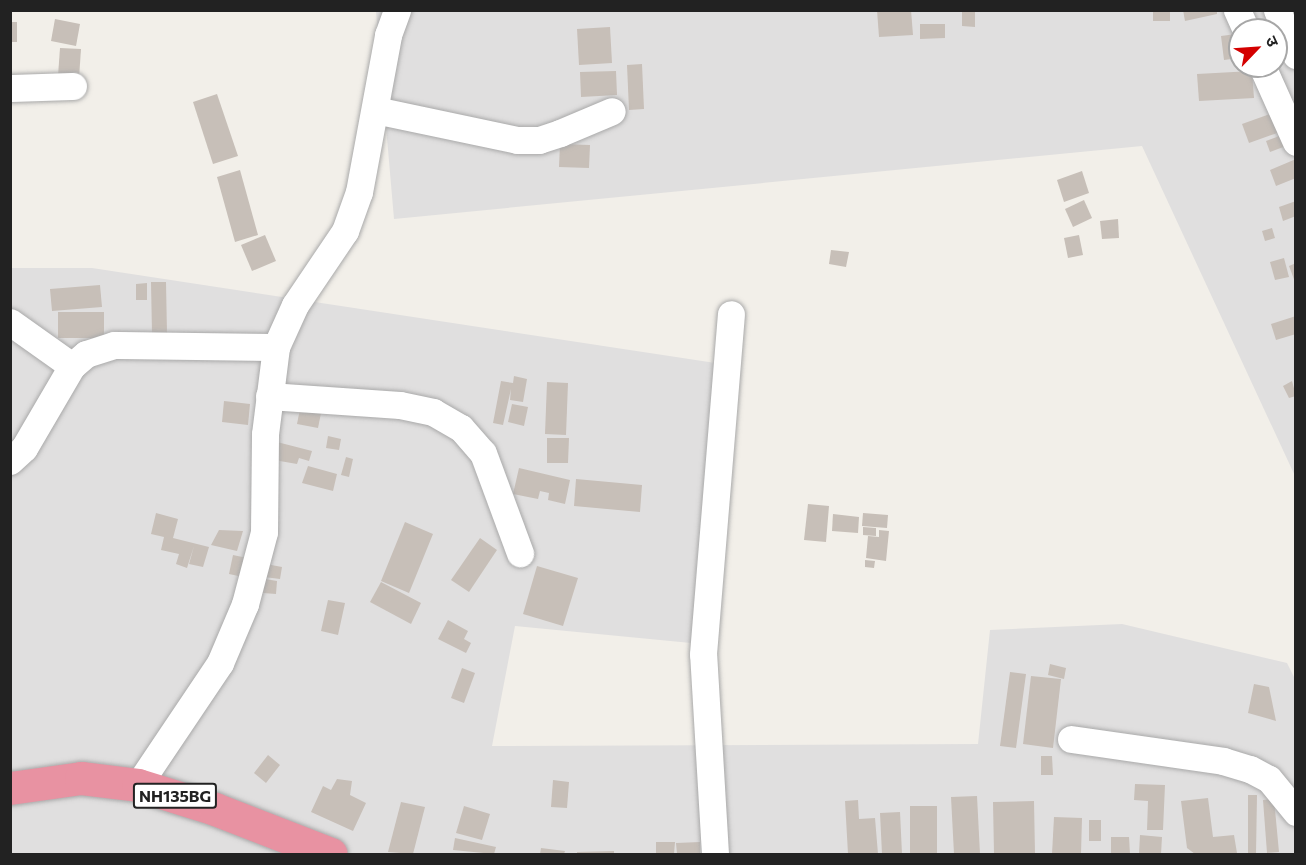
<!DOCTYPE html>
<meta charset="utf-8">
<style>
body{margin:0}
#map{position:relative;width:1306px;height:865px;overflow:hidden;background:#f2efe9;font-family:Commissioner,"Noto Sans Devanagari",sans-serif}
div>[style]{position:absolute}
.residential>*{inset:0;background:#e0dfdf}
.building>*{inset:0;background:#c7bfb8}
.roads{filter:drop-shadow(0 0 2px #a9a9a9) drop-shadow(0 0 2px #a9a9a9)}
.minor>*{height:27px;margin:-13.5px;padding:0 13.5px;transform-origin:13.5px;border-radius:13.5px;background:#fff}
.highway>*{height:33px;margin:-16.5px;padding:0 16.5px;transform-origin:16.5px;border-radius:16.5px;background:#e892a2}
span{translate:-50% -50%;white-space:nowrap;text-align:center;line-height:1.15;-webkit-text-stroke:6px #fff;paint-order:stroke}
.shield-label span{padding:2px 4px;background:#fff;border:2px solid;border-radius:4px;-webkit-text-stroke-width:0}
.shield-label{font-size:16px;color:#222;font-weight:700}
.frame{position:absolute;inset:0;border:12px solid #222;pointer-events:none}
.north{position:absolute;left:1228px;top:18px;width:60px;height:60px;box-sizing:border-box;background:#fff;border:2px solid #a7a7a7;border-radius:50%;rotate:65deg;font-size:16px;font-weight:700;line-height:24px;text-align:center;color:#222}
.north::after{content:'';display:block;margin:auto;width:21px;height:27px;background:#d40000;clip-path:polygon(50% 0,100% 100%,50% 72%,0 100%)}
</style>
<div id="map">
<div class="residential">
<div style="clip-path:polygon(evenodd,376px 11px,1295px 11px,1295px 476px,1142px 146px,394px 219px,376px 11px,1240px 30px,1276px 30px,1276px 66px,1240px 66px,1240px 30px)"></div>
<div style="clip-path:polygon(11px 268px,92px 268px,722px 364px,691px 643px,515px 626px,492px 746px,978px 744px,990px 630px,1122px 624px,1287px 663px,1295px 679px,1295px 854px,11px 854px)"></div>
</div>
<div class="building">
<div style="clip-path:polygon(877px 10px,911px 10px,913px 35px,879px 37px)"></div>
<div style="clip-path:polygon(962px 10px,975px 10px,975px 27px,962px 26px)"></div>
<div style="clip-path:polygon(1153px 10px,1170px 10px,1170px 21px,1153px 21px)"></div>
<div style="clip-path:polygon(1183px 10px,1217px 10px,1217px 14px,1185px 21px)"></div>
<div style="clip-path:polygon(55px 19px,80px 24px,76px 46px,51px 41px)"></div>
<div style="clip-path:polygon(10px 22px,17px 22px,17px 42px,10px 42px)"></div>
<div style="clip-path:polygon(920px 24px,945px 24px,945px 38px,920px 39px)"></div>
<div style="clip-path:polygon(610px 27px,612px 63px,579px 65px,577px 29px)"></div>
<div style="clip-path:polygon(1236px 34px,1239px 58px,1224px 60px,1221px 36px)"></div>
<div style="clip-path:polygon(60px 48px,81px 49px,79px 78px,58px 76px)"></div>
<div style="clip-path:polygon(642px 64px,644px 109px,629px 110px,627px 65px)"></div>
<div style="clip-path:polygon(616px 71px,617px 95px,581px 97px,580px 72px)"></div>
<div style="clip-path:polygon(1252px 71px,1254px 98px,1199px 101px,1197px 74px)"></div>
<div style="clip-path:polygon(217px 94px,238px 156px,213px 164px,193px 102px)"></div>
<div style="clip-path:polygon(1273px 113px,1280px 132px,1249px 143px,1242px 124px)"></div>
<div style="clip-path:polygon(1282px 135px,1286px 146px,1270px 152px,1266px 141px)"></div>
<div style="clip-path:polygon(560px 144px,590px 145px,589px 168px,559px 167px)"></div>
<div style="clip-path:polygon(1296px 159px,1296px 178px,1276px 186px,1270px 170px)"></div>
<div style="clip-path:polygon(240px 170px,258px 235px,235px 242px,217px 177px)"></div>
<div style="clip-path:polygon(1082px 171px,1089px 193px,1064px 202px,1057px 180px)"></div>
<div style="clip-path:polygon(1084px 200px,1092px 218px,1073px 227px,1065px 209px)"></div>
<div style="clip-path:polygon(1296px 201px,1296px 216px,1283px 221px,1279px 207px)"></div>
<div style="clip-path:polygon(1118px 219px,1119px 238px,1102px 239px,1100px 221px)"></div>
<div style="clip-path:polygon(1272px 228px,1275px 238px,1265px 241px,1262px 231px)"></div>
<div style="clip-path:polygon(265px 235px,276px 261px,252px 271px,241px 245px)"></div>
<div style="clip-path:polygon(1079px 235px,1083px 255px,1068px 258px,1064px 238px)"></div>
<div style="clip-path:polygon(831px 250px,849px 252px,846px 267px,829px 264px)"></div>
<div style="clip-path:polygon(1284px 258px,1289px 277px,1275px 280px,1270px 262px)"></div>
<div style="clip-path:polygon(1296px 263px,1296px 282px,1295px 282px,1289px 266px)"></div>
<div style="clip-path:polygon(151px 282px,166px 282px,167px 334px,152px 334px)"></div>
<div style="clip-path:polygon(147px 283px,147px 300px,136px 300px,136px 284px)"></div>
<div style="clip-path:polygon(100px 285px,102px 307px,52px 311px,50px 289px)"></div>
<div style="clip-path:polygon(58px 312px,104px 312px,104px 338px,58px 338px)"></div>
<div style="clip-path:polygon(1296px 316px,1296px 334px,1276px 340px,1271px 324px)"></div>
<div style="clip-path:polygon(514px 376px,527px 379px,523px 402px,510px 400px,511px 389px,503px 425px,493px 423px,501px 381px,513px 383px)"></div>
<div style="clip-path:polygon(1292px 381px,1296px 396px,1289px 398px,1283px 386px)"></div>
<div style="clip-path:polygon(547px 382px,568px 383px,566px 435px,545px 434px)"></div>
<div style="clip-path:polygon(224px 401px,250px 404px,248px 425px,222px 422px)"></div>
<div style="clip-path:polygon(301px 404px,322px 408px,318px 428px,297px 424px)"></div>
<div style="clip-path:polygon(512px 404px,528px 407px,524px 426px,508px 422px)"></div>
<div style="clip-path:polygon(328px 436px,341px 439px,339px 450px,326px 448px)"></div>
<div style="clip-path:polygon(547px 438px,569px 438px,568px 463px,547px 463px)"></div>
<div style="clip-path:polygon(277px 442px,312px 451px,309px 461px,299px 458px,297px 464px,274px 460px)"></div>
<div style="clip-path:polygon(346px 457px,353px 459px,349px 477px,341px 475px)"></div>
<div style="clip-path:polygon(308px 466px,337px 474px,333px 491px,302px 483px)"></div>
<div style="clip-path:polygon(519px 468px,570px 480px,565px 504px,548px 500px,549px 493px,540px 491px,538px 499px,513px 494px)"></div>
<div style="clip-path:polygon(576px 479px,642px 485px,640px 512px,574px 506px)"></div>
<div style="clip-path:polygon(808px 504px,829px 506px,826px 542px,804px 540px)"></div>
<div style="clip-path:polygon(156px 513px,178px 519px,173px 538px,209px 547px,203px 567px,189px 564px,194px 546px,187px 568px,176px 564px,179px 554px,161px 550px,164px 537px,151px 534px)"></div>
<div style="clip-path:polygon(863px 513px,888px 515px,887px 528px,862px 526px)"></div>
<div style="clip-path:polygon(833px 514px,859px 517px,858px 533px,832px 531px)"></div>
<div style="clip-path:polygon(405px 522px,433px 534px,409px 593px,381px 581px)"></div>
<div style="clip-path:polygon(863px 527px,876px 528px,876px 536px,863px 535px)"></div>
<div style="clip-path:polygon(219px 530px,243px 531px,237px 551px,211px 545px)"></div>
<div style="clip-path:polygon(879px 530px,889px 531px,886px 561px,866px 558px,868px 536px,879px 537px)"></div>
<div style="clip-path:polygon(480px 538px,497px 550px,469px 592px,451px 580px)"></div>
<div style="clip-path:polygon(233px 555px,247px 558px,243px 577px,229px 574px)"></div>
<div style="clip-path:polygon(865px 560px,875px 561px,874px 568px,865px 567px)"></div>
<div style="clip-path:polygon(266px 564px,282px 567px,280px 579px,264px 577px)"></div>
<div style="clip-path:polygon(537px 566px,578px 578px,563px 626px,523px 614px)"></div>
<div style="clip-path:polygon(265px 579px,277px 581px,276px 594px,263px 593px)"></div>
<div style="clip-path:polygon(381px 582px,421px 603px,411px 624px,370px 602px)"></div>
<div style="clip-path:polygon(328px 600px,345px 603px,338px 635px,321px 631px)"></div>
<div style="clip-path:polygon(448px 620px,468px 631px,464px 639px,471px 643px,466px 653px,438px 639px)"></div>
<div style="clip-path:polygon(1050px 664px,1066px 668px,1064px 679px,1048px 675px)"></div>
<div style="clip-path:polygon(462px 668px,475px 673px,464px 703px,451px 698px)"></div>
<div style="clip-path:polygon(1010px 672px,1026px 674px,1016px 748px,1000px 746px)"></div>
<div style="clip-path:polygon(1031px 676px,1061px 679px,1053px 748px,1023px 744px)"></div>
<div style="clip-path:polygon(1254px 684px,1269px 687px,1276px 721px,1248px 713px)"></div>
<div style="clip-path:polygon(268px 755px,280px 765px,266px 783px,254px 773px)"></div>
<div style="clip-path:polygon(1041px 756px,1052px 756px,1053px 775px,1041px 775px)"></div>
<div style="clip-path:polygon(337px 779px,352px 781px,350px 795px,366px 803px,353px 831px,311px 812px,323px 786px,331px 790px)"></div>
<div style="clip-path:polygon(553px 780px,569px 782px,567px 808px,551px 807px)"></div>
<div style="clip-path:polygon(1135px 784px,1165px 785px,1163px 830px,1147px 830px,1148px 801px,1134px 800px)"></div>
<div style="clip-path:polygon(1248px 795px,1257px 795px,1256px 854px,1248px 854px)"></div>
<div style="clip-path:polygon(977px 796px,980px 854px,954px 854px,951px 797px)"></div>
<div style="clip-path:polygon(1208px 798px,1213px 837px,1234px 835px,1237px 853px,1195px 854px,1187px 848px,1181px 801px)"></div>
<div style="clip-path:polygon(1274px 799px,1279px 852px,1267px 853px,1263px 800px)"></div>
<div style="clip-path:polygon(858px 800px,859px 819px,875px 818px,878px 854px,848px 854px,845px 801px)"></div>
<div style="clip-path:polygon(1034px 801px,1035px 854px,994px 854px,993px 802px)"></div>
<div style="clip-path:polygon(401px 802px,425px 807px,413px 854px,388px 852px)"></div>
<div style="clip-path:polygon(464px 806px,490px 814px,482px 840px,456px 833px)"></div>
<div style="clip-path:polygon(910px 806px,937px 806px,937px 854px,910px 854px)"></div>
<div style="clip-path:polygon(900px 812px,902px 854px,882px 854px,880px 813px)"></div>
<div style="clip-path:polygon(1054px 817px,1082px 818px,1081px 854px,1052px 854px)"></div>
<div style="clip-path:polygon(1089px 820px,1101px 820px,1101px 841px,1089px 841px)"></div>
<div style="clip-path:polygon(1140px 835px,1162px 837px,1161px 854px,1139px 854px)"></div>
<div style="clip-path:polygon(1111px 837px,1129px 837px,1130px 854px,1111px 854px)"></div>
<div style="clip-path:polygon(455px 838px,496px 847px,494px 854px,453px 850px)"></div>
<div style="clip-path:polygon(656px 842px,675px 842px,674px 854px,656px 854px)"></div>
<div style="clip-path:polygon(700px 842px,700px 854px,677px 854px,676px 843px)"></div>
<div style="clip-path:polygon(541px 848px,565px 851px,564px 854px,540px 854px)"></div>
<div style="clip-path:polygon(614px 851px,614px 854px,577px 854px,577px 852px)"></div>
</div>
<div class="roads">
<div class="minor">
<div style="left:1237px;top:10px;width:22px;rotate:66deg"></div>
<div style="left:1277px;top:10px;width:49px;rotate:67.1deg"></div>
<div style="left:1262px;top:66px;width:83px;rotate:65.9deg"></div>
<div style="left:10px;top:88px;width:63px;rotate:-1.8deg"></div>
<div style="left:375px;top:110px;width:145px;rotate:11.9deg"></div>
<div style="left:517px;top:140px;width:22px"></div>
<div style="left:539px;top:140px;width:22px;rotate:-18deg"></div>
<div style="left:560px;top:133px;width:56px;rotate:-22.9deg"></div>
<div style="left:10px;top:322px;width:76px;rotate:35.4deg"></div>
<div style="left:269px;top:396px;width:131px;rotate:3.9deg"></div>
<div style="left:400px;top:405px;width:34px;rotate:12deg"></div>
<div style="left:433px;top:412px;width:32px;rotate:30deg"></div>
<div style="left:461px;top:428px;width:33px;rotate:49deg"></div>
<div style="left:483px;top:453px;width:107px;rotate:69.7deg"></div>
<div style="left:10px;top:461px;width:19px;rotate:-43deg"></div>
<div style="left:24px;top:448px;width:95px;rotate:-59.7deg"></div>
<div style="left:72px;top:366px;width:18px;rotate:-41deg"></div>
<div style="left:86px;top:354px;width:29px;rotate:-18deg"></div>
<div style="left:114px;top:345px;width:162px;rotate:0.7deg"></div>
<div style="left:1071px;top:739px;width:154px;rotate:8.2deg"></div>
<div style="left:1223px;top:761px;width:28px;rotate:17deg"></div>
<div style="left:1250px;top:769px;width:21px;rotate:28deg"></div>
<div style="left:1269px;top:779px;width:43px;rotate:50.7deg"></div>
<div style="left:138px;top:785px;width:147px;rotate:-56.1deg"></div>
<div style="left:220px;top:663px;width:64px;rotate:-67deg"></div>
<div style="left:245px;top:604px;width:74px;rotate:-75.2deg"></div>
<div style="left:264px;top:532px;width:98px;rotate:-89.4deg"></div>
<div style="left:265px;top:434px;width:88px;rotate:-82.8deg"></div>
<div style="left:276px;top:347px;width:46px;rotate:-65.7deg"></div>
<div style="left:295px;top:305px;width:89px;rotate:-56deg"></div>
<div style="left:345px;top:231px;width:41px;rotate:-70.3deg"></div>
<div style="left:359px;top:192px;width:160px;rotate:-79.5deg"></div>
<div style="left:388px;top:35px;width:27px;rotate:-70deg"></div>
<div style="left:715px;top:854px;width:200px;rotate:-93.4deg"></div>
<div style="left:703px;top:654px;width:341px;rotate:-85.3deg"></div>
</div>
<div class="highway">
<div style="left:10px;top:788px;width:72px;rotate:-8deg"></div>
<div style="left:81px;top:778px;width:57px;rotate:7deg"></div>
<div style="left:138px;top:785px;width:81px;rotate:17.3deg"></div>
<div style="left:215px;top:809px;width:124px;rotate:21.2deg"></div>
</div>
</div>
<div class="shield-label">
<span style="left:175px;top:796px">NH135BG</span>
</div>
<div class="frame"></div>
<div class="north">उ</div>
</div>
